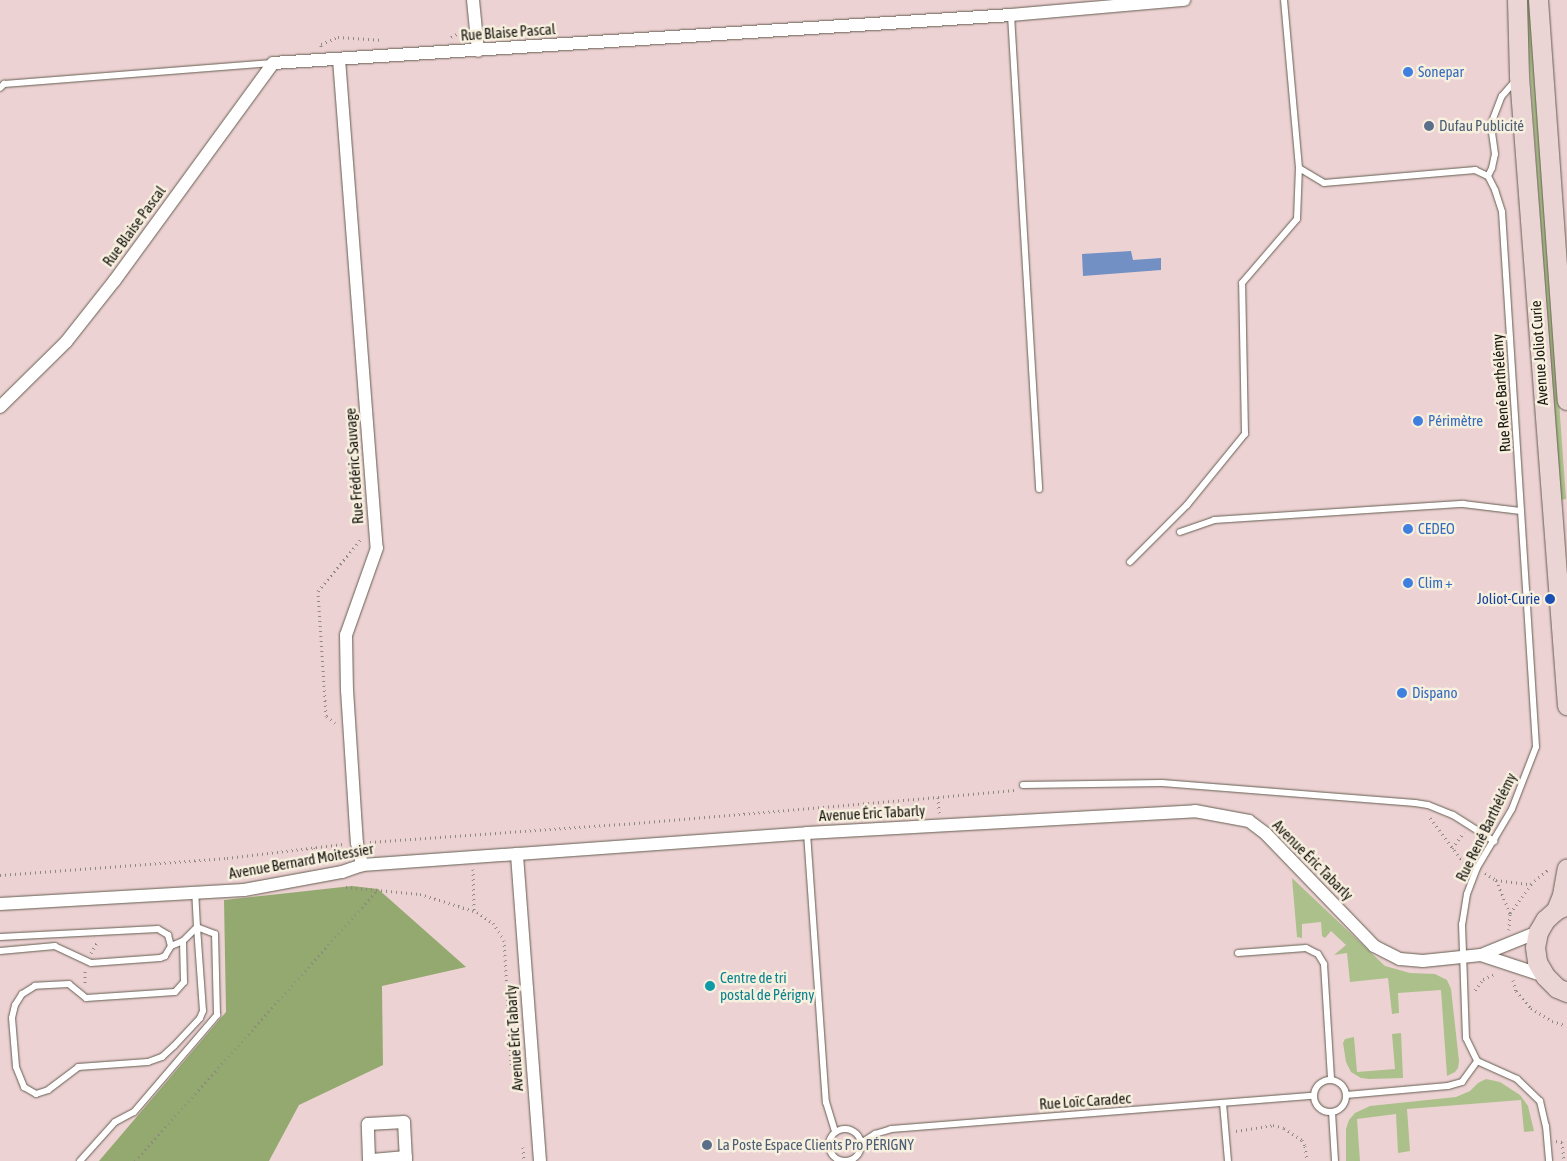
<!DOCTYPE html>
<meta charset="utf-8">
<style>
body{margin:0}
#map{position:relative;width:1567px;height:1161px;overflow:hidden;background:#eae2d2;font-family:"Asap Condensed",sans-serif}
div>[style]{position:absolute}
.industrial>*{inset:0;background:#edd2d3}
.green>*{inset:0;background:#abc08a}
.forest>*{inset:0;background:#93a96f}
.water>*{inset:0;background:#7290c3}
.path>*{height:3px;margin-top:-1.5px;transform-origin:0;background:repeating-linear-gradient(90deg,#8e897d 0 1px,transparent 0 5px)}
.roads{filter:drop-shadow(0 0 1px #645e50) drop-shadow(0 0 1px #645e50)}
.service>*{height:6px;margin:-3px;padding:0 3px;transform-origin:3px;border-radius:3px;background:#fff}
.service>.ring{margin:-3px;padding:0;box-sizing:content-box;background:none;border:6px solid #fff;border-radius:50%}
.minor>*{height:12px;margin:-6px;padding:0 6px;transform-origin:6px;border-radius:6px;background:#fff}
.secondary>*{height:19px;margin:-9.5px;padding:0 9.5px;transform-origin:9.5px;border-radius:9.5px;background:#ebd4d4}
.dots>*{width:14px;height:14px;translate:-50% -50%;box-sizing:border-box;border:2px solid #f7f0df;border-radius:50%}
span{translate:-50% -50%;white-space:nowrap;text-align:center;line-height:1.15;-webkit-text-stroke:5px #f7f0df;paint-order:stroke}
.street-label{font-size:15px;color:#18150f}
.shop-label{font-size:15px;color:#366cbe}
.left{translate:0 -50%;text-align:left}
.service-label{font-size:15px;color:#4e5e75}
.transit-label{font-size:15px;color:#164399}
.right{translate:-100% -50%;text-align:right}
.culture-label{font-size:15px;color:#0d838f}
</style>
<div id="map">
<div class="industrial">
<div style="clip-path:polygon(0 0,1567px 0,1567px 1161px,0 1161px)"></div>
</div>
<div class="green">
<div style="clip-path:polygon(1525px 0,1530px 0,1566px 499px,1560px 500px)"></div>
<div style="clip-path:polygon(1292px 878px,1385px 966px,1410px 973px,1435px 974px,1447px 980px,1451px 989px,1459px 1061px,1458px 1068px,1455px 1072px,1447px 1076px,1441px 990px,1398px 993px,1399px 1013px,1392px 1014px,1388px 978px,1350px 982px,1347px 953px,1334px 955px,1346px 945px,1331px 931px,1325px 938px,1322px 936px,1321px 922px,1302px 924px,1302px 938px,1297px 937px)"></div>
<div style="clip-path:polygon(1401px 1033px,1403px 1078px,1369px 1079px,1361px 1078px,1351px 1072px,1346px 1062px,1343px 1043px,1345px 1039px,1354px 1037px,1357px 1072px,1395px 1069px,1392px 1034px)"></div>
<div style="clip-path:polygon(1486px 1079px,1500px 1082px,1520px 1095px,1528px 1106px,1534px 1131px,1524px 1132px,1521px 1100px,1407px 1109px,1410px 1151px,1398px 1153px,1396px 1114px,1357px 1119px,1360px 1161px,1346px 1161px,1346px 1129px,1349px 1120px,1355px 1113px,1370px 1106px,1456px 1097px,1470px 1091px,1478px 1083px)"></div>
</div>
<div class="forest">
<div style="clip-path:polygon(352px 886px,378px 889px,466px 967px,382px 986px,383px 1065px,299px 1105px,269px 1161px,99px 1161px,226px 1012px,224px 900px)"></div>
</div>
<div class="water">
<div style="clip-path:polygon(1131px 251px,1133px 260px,1161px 258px,1161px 270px,1083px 276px,1082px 254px)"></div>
</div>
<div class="path">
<div style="left:451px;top:37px;width:11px;rotate:-27deg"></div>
<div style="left:461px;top:32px;width:2px;rotate:-90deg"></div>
<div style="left:321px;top:47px;width:3px;rotate:-90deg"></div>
<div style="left:321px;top:44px;width:18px;rotate:-22deg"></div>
<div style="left:338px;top:37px;width:45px;rotate:3.8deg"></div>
<div style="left:335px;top:723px;width:11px;rotate:-142deg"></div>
<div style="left:326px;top:716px;width:125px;rotate:-93.7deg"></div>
<div style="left:318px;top:591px;width:69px;rotate:-50.3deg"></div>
<div style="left:938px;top:797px;width:77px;rotate:-5.2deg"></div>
<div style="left:1430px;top:818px;width:50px;rotate:53.1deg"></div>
<div style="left:1460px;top:858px;width:11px;rotate:34deg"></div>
<div style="left:370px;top:842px;width:255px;rotate:-4.1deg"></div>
<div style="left:624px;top:824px;width:315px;rotate:-4.9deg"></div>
<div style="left:938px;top:797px;width:16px;rotate:86deg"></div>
<div style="left:315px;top:847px;width:16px;rotate:86deg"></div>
<div style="left:1452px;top:848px;width:20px;rotate:-53deg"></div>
<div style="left:473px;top:869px;width:42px;rotate:88.6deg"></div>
<div style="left:1485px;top:873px;width:13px;rotate:32deg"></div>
<div style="left:1496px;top:880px;width:35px;rotate:7deg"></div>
<div style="left:0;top:875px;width:228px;rotate:-4.3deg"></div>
<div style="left:227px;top:858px;width:117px;rotate:-6.9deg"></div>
<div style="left:1496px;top:880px;width:36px;rotate:67deg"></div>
<div style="left:346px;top:887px;width:74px;rotate:5.4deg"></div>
<div style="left:420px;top:894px;width:60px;rotate:17.5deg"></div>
<div style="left:477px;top:912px;width:19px;rotate:35deg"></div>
<div style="left:493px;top:923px;width:20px;rotate:57deg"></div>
<div style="left:504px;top:940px;width:123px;rotate:86.7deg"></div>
<div style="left:511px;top:1063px;width:19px;rotate:69deg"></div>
<div style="left:1509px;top:930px;width:17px;rotate:-87deg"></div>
<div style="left:1510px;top:913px;width:36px;rotate:-54deg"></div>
<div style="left:1531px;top:884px;width:23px;rotate:-40deg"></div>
<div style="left:91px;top:953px;width:14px;rotate:-60deg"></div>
<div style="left:85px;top:971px;width:14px;rotate:90deg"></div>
<div style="left:1513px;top:980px;width:11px;rotate:75deg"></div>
<div style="left:1516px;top:991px;width:23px;rotate:49deg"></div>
<div style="left:1531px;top:1008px;width:25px;rotate:32deg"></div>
<div style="left:1552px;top:1021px;width:13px;rotate:18deg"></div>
<div style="left:1475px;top:990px;width:14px;rotate:-54deg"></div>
<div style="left:1483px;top:979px;width:13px;rotate:-23deg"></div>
<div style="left:1236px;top:1131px;width:37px;rotate:-9deg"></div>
<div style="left:1273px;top:1125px;width:11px;rotate:15deg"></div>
<div style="left:1284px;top:1128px;width:22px;rotate:34deg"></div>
<div style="left:1302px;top:1140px;width:7px;rotate:63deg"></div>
<div style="left:1305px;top:1146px;width:15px;rotate:82deg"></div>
<div style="left:1556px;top:1141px;width:6px;rotate:9deg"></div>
<div style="left:1562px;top:1142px;width:19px;rotate:84deg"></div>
<div style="left:523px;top:1147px;width:14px;rotate:86deg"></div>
<div style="left:135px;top:1161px;width:365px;rotate:-48.2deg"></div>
</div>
<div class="roads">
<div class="service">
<div style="left:1284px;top:0;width:169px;rotate:84.9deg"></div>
<div style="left:1299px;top:168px;width:29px;rotate:31deg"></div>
<div style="left:1324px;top:183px;width:152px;rotate:-4.9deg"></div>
<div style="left:1475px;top:170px;width:14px;rotate:25deg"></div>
<div style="left:1488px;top:176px;width:16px;rotate:63deg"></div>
<div style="left:1495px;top:190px;width:23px;rotate:72deg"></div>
<div style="left:1502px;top:212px;width:536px;rotate:86.36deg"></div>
<div style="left:1536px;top:747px;width:66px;rotate:111.2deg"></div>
<div style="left:1512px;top:809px;width:69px;rotate:120.7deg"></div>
<div style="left:1477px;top:868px;width:28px;rotate:111deg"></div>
<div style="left:1467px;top:894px;width:30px;rotate:99deg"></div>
<div style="left:1462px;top:924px;width:114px;rotate:88deg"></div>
<div style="left:1466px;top:1038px;width:25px;rotate:64deg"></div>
<div style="left:1011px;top:15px;width:475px;rotate:86.6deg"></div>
<div style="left:0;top:88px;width:6px;rotate:-45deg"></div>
<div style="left:4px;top:84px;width:269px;rotate:-4.5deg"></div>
<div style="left:1488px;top:176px;width:9px;rotate:-63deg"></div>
<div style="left:1492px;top:168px;width:14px;rotate:-78deg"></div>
<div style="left:1495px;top:154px;width:30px;rotate:-98deg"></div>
<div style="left:1491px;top:124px;width:30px;rotate:-69deg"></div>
<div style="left:1502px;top:96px;width:20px;rotate:-49deg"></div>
<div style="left:1180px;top:532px;width:36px;rotate:-19deg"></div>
<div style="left:1214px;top:520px;width:250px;rotate:-3.7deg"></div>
<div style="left:1463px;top:504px;width:58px;rotate:6.9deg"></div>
<div style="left:1130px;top:562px;width:81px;rotate:-45deg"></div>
<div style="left:1187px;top:505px;width:92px;rotate:-50.8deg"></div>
<div style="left:1245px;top:434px;width:151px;rotate:-91.1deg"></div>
<div style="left:1242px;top:283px;width:84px;rotate:-49.3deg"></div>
<div style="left:1297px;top:219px;width:51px;rotate:-87.8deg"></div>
<div style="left:1023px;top:785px;width:139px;rotate:-0.8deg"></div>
<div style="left:1162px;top:783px;width:254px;rotate:4.5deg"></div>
<div style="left:1415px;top:803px;width:13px;rotate:9deg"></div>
<div style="left:1428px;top:805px;width:27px;rotate:22deg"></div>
<div style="left:1453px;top:815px;width:49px;rotate:32.4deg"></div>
<div style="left:807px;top:833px;width:270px;rotate:86deg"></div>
<div style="left:826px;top:1102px;width:31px;rotate:73deg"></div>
<div style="left:0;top:937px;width:158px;rotate:-2.9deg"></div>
<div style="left:158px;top:929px;width:12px;rotate:31deg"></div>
<div style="left:168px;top:935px;width:11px;rotate:75deg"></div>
<div style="left:171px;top:946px;width:12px;rotate:121deg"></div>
<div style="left:165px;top:956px;width:5px;rotate:158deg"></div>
<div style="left:160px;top:958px;width:69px;rotate:175.9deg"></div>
<div style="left:91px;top:963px;width:40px;rotate:-155deg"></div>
<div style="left:55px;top:946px;width:55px;rotate:174.8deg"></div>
<div style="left:183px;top:941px;width:41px;rotate:88.6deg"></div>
<div style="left:184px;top:982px;width:13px;rotate:132deg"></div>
<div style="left:175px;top:992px;width:89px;rotate:176.1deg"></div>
<div style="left:86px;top:998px;width:22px;rotate:-141deg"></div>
<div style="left:69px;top:984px;width:34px;rotate:177deg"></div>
<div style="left:35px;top:986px;width:15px;rotate:148deg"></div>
<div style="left:22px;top:994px;width:13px;rotate:122deg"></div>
<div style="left:15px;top:1005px;width:13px;rotate:103deg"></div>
<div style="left:12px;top:1018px;width:49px;rotate:85.3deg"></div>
<div style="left:16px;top:1067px;width:22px;rotate:68deg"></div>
<div style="left:24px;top:1087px;width:14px;rotate:30deg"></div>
<div style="left:36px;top:1094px;width:13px;rotate:-18deg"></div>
<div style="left:48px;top:1090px;width:38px;rotate:-37deg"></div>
<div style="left:78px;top:1067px;width:70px;rotate:-4.1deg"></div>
<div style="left:148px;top:1062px;width:15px;rotate:-20deg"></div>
<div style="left:162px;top:1057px;width:16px;rotate:-43deg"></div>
<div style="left:174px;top:1046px;width:38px;rotate:-47deg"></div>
<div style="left:200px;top:1018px;width:8px;rotate:-67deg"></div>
<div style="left:203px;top:1011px;width:84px;rotate:-94.1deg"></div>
<div style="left:171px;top:946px;width:13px;rotate:-23deg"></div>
<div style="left:183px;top:941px;width:20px;rotate:-45deg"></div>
<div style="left:1238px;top:953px;width:68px;rotate:-4.2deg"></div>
<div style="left:1306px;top:948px;width:13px;rotate:27deg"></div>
<div style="left:1318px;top:954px;width:12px;rotate:59deg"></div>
<div style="left:1324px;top:964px;width:116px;rotate:86.5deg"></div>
<div style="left:1477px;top:1061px;width:44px;rotate:24.2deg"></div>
<div style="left:1517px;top:1079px;width:32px;rotate:44deg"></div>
<div style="left:1540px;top:1101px;width:26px;rotate:77deg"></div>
<div style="left:1546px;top:1126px;width:35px;rotate:85deg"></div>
<div class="ring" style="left:1314px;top:1080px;width:26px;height:26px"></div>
<div style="left:1346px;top:1095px;width:102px;rotate:-5deg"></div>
<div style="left:1448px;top:1086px;width:15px;rotate:-16deg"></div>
<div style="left:1462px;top:1082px;width:26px;rotate:-54deg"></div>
<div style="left:1223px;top:1103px;width:58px;rotate:85.1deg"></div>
<div style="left:1332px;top:1112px;width:49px;rotate:86.5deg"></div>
<div class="ring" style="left:829px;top:1129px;width:26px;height:26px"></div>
<div style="left:861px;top:1143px;width:17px;rotate:-33deg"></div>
<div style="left:875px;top:1134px;width:17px;rotate:-17deg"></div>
<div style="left:891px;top:1129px;width:423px;rotate:-4.5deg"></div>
<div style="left:80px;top:1161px;width:52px;rotate:-48.1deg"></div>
<div style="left:115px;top:1122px;width:21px;rotate:-28deg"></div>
<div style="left:134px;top:1112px;width:128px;rotate:-49.4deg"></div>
<div style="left:217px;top:1015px;width:81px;rotate:-91.4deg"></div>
<div style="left:215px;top:934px;width:19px;rotate:-159deg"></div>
<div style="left:197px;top:927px;width:34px;rotate:-93deg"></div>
</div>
<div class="minor">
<div style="left:473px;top:0;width:51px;rotate:84.4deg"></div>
<div style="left:339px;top:59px;width:490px;rotate:85.6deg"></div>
<div style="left:377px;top:548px;width:92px;rotate:109.6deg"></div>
<div style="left:346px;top:635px;width:55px;rotate:89deg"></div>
<div style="left:347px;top:690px;width:153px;rotate:86.3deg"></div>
<div style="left:357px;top:843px;width:23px;rotate:77deg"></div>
<div style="left:0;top:407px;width:93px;rotate:-44.6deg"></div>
<div style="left:66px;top:342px;width:79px;rotate:-51.7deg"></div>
<div style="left:115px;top:280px;width:268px;rotate:-53.9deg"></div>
<div style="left:273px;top:63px;width:740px;rotate:-3.72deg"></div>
<div style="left:1011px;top:15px;width:174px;rotate:-5deg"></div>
<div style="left:0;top:904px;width:244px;rotate:-3.3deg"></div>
<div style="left:244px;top:890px;width:100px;rotate:-10.4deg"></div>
<div style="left:342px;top:872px;width:21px;rotate:-19deg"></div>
<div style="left:362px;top:865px;width:155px;rotate:-4.1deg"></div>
<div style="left:1481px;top:955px;width:67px;rotate:18.2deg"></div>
<div style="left:406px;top:1157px;width:37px;rotate:175deg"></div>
<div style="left:369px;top:1160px;width:36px;rotate:-92deg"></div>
<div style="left:368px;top:1124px;width:36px;rotate:-3deg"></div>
<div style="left:404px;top:1122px;width:39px;rotate:87deg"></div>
<div style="left:540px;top:1161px;width:308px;rotate:-94.3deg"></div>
<div style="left:517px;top:854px;width:291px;rotate:-4.1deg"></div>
<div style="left:807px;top:833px;width:389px;rotate:-3.2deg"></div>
<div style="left:1195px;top:811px;width:55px;rotate:10.5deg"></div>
<div style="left:1249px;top:821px;width:21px;rotate:37deg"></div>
<div style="left:1266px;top:834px;width:156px;rotate:46deg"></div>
<div style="left:1374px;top:946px;width:29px;rotate:27deg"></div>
<div style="left:1400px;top:959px;width:23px;rotate:5deg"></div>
<div style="left:1423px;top:961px;width:58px;rotate:-5.9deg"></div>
<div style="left:1481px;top:955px;width:61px;rotate:-22deg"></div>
</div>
<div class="secondary">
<div style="left:1517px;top:0;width:76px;rotate:88.5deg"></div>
<div style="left:1519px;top:76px;width:631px;rotate:85.64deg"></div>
<div style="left:1538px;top:0;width:401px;rotate:85.9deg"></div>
<div style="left:1567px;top:905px;width:12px;rotate:156deg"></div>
<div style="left:1556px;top:910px;width:15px;rotate:138deg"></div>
<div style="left:1545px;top:920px;width:14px;rotate:120deg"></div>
<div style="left:1538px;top:932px;width:15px;rotate:101deg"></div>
<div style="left:1535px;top:947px;width:15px;rotate:82deg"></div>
<div style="left:1537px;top:962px;width:16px;rotate:60deg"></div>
<div style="left:1545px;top:976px;width:17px;rotate:45deg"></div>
<div style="left:1557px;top:988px;width:11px;rotate:22deg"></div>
<div style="left:1556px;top:910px;width:16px;rotate:-68deg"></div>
<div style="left:1562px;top:895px;width:27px;rotate:-80deg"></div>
</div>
</div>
<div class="dots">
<div style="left:1408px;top:72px;background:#3f7fe0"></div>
<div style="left:1429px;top:126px;background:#5c6f8a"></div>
<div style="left:1418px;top:421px;background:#3f7fe0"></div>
<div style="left:1408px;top:529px;background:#3f7fe0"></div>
<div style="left:1408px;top:583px;background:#3f7fe0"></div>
<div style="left:1550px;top:599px;background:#1a4fb4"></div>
<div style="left:1402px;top:693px;background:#3f7fe0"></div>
<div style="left:710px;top:986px;background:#0f9aa8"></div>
<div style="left:707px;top:1145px;background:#5c6f8a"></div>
</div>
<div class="street-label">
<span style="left:508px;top:32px;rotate:-4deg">Rue Blaise Pascal</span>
<span style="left:134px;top:226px;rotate:-54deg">Rue Blaise Pascal</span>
<span style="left:1539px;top:353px;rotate:-94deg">Avenue Joliot Curie</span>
<span style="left:1501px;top:393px;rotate:-94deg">Rue René Barthélémy</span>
<span style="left:354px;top:466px;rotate:-94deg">Rue Frédéric Sauvage</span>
<span style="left:872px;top:813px;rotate:-3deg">Avenue Éric Tabarly</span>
<span style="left:1486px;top:827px;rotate:-64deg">Rue René Barthélémy</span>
<span style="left:1313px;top:860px;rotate:45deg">Avenue Éric Tabarly</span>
<span style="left:301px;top:861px;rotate:-10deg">Avenue Bernard Moitessier</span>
<span style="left:514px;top:1038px;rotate:-94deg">Avenue Éric Tabarly</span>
<span style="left:1085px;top:1101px;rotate:-4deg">Rue Loïc Caradec</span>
</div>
<div class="shop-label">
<span class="left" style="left:1418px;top:72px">Sonepar</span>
<span class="left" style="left:1428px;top:421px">Périmètre</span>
<span class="left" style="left:1418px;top:529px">CEDEO</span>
<span class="left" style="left:1418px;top:583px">Clim +</span>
<span class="left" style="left:1412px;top:693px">Dispano</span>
</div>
<div class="service-label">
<span class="left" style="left:1439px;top:126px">Dufau Publicité</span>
<span class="left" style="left:717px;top:1145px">La Poste Espace Clients Pro PÉRIGNY</span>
</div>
<div class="transit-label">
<span class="right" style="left:1540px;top:599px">Joliot-Curie</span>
</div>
<div class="culture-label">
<span class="left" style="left:720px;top:986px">Centre de tri<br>postal de Périgny</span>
</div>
</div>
